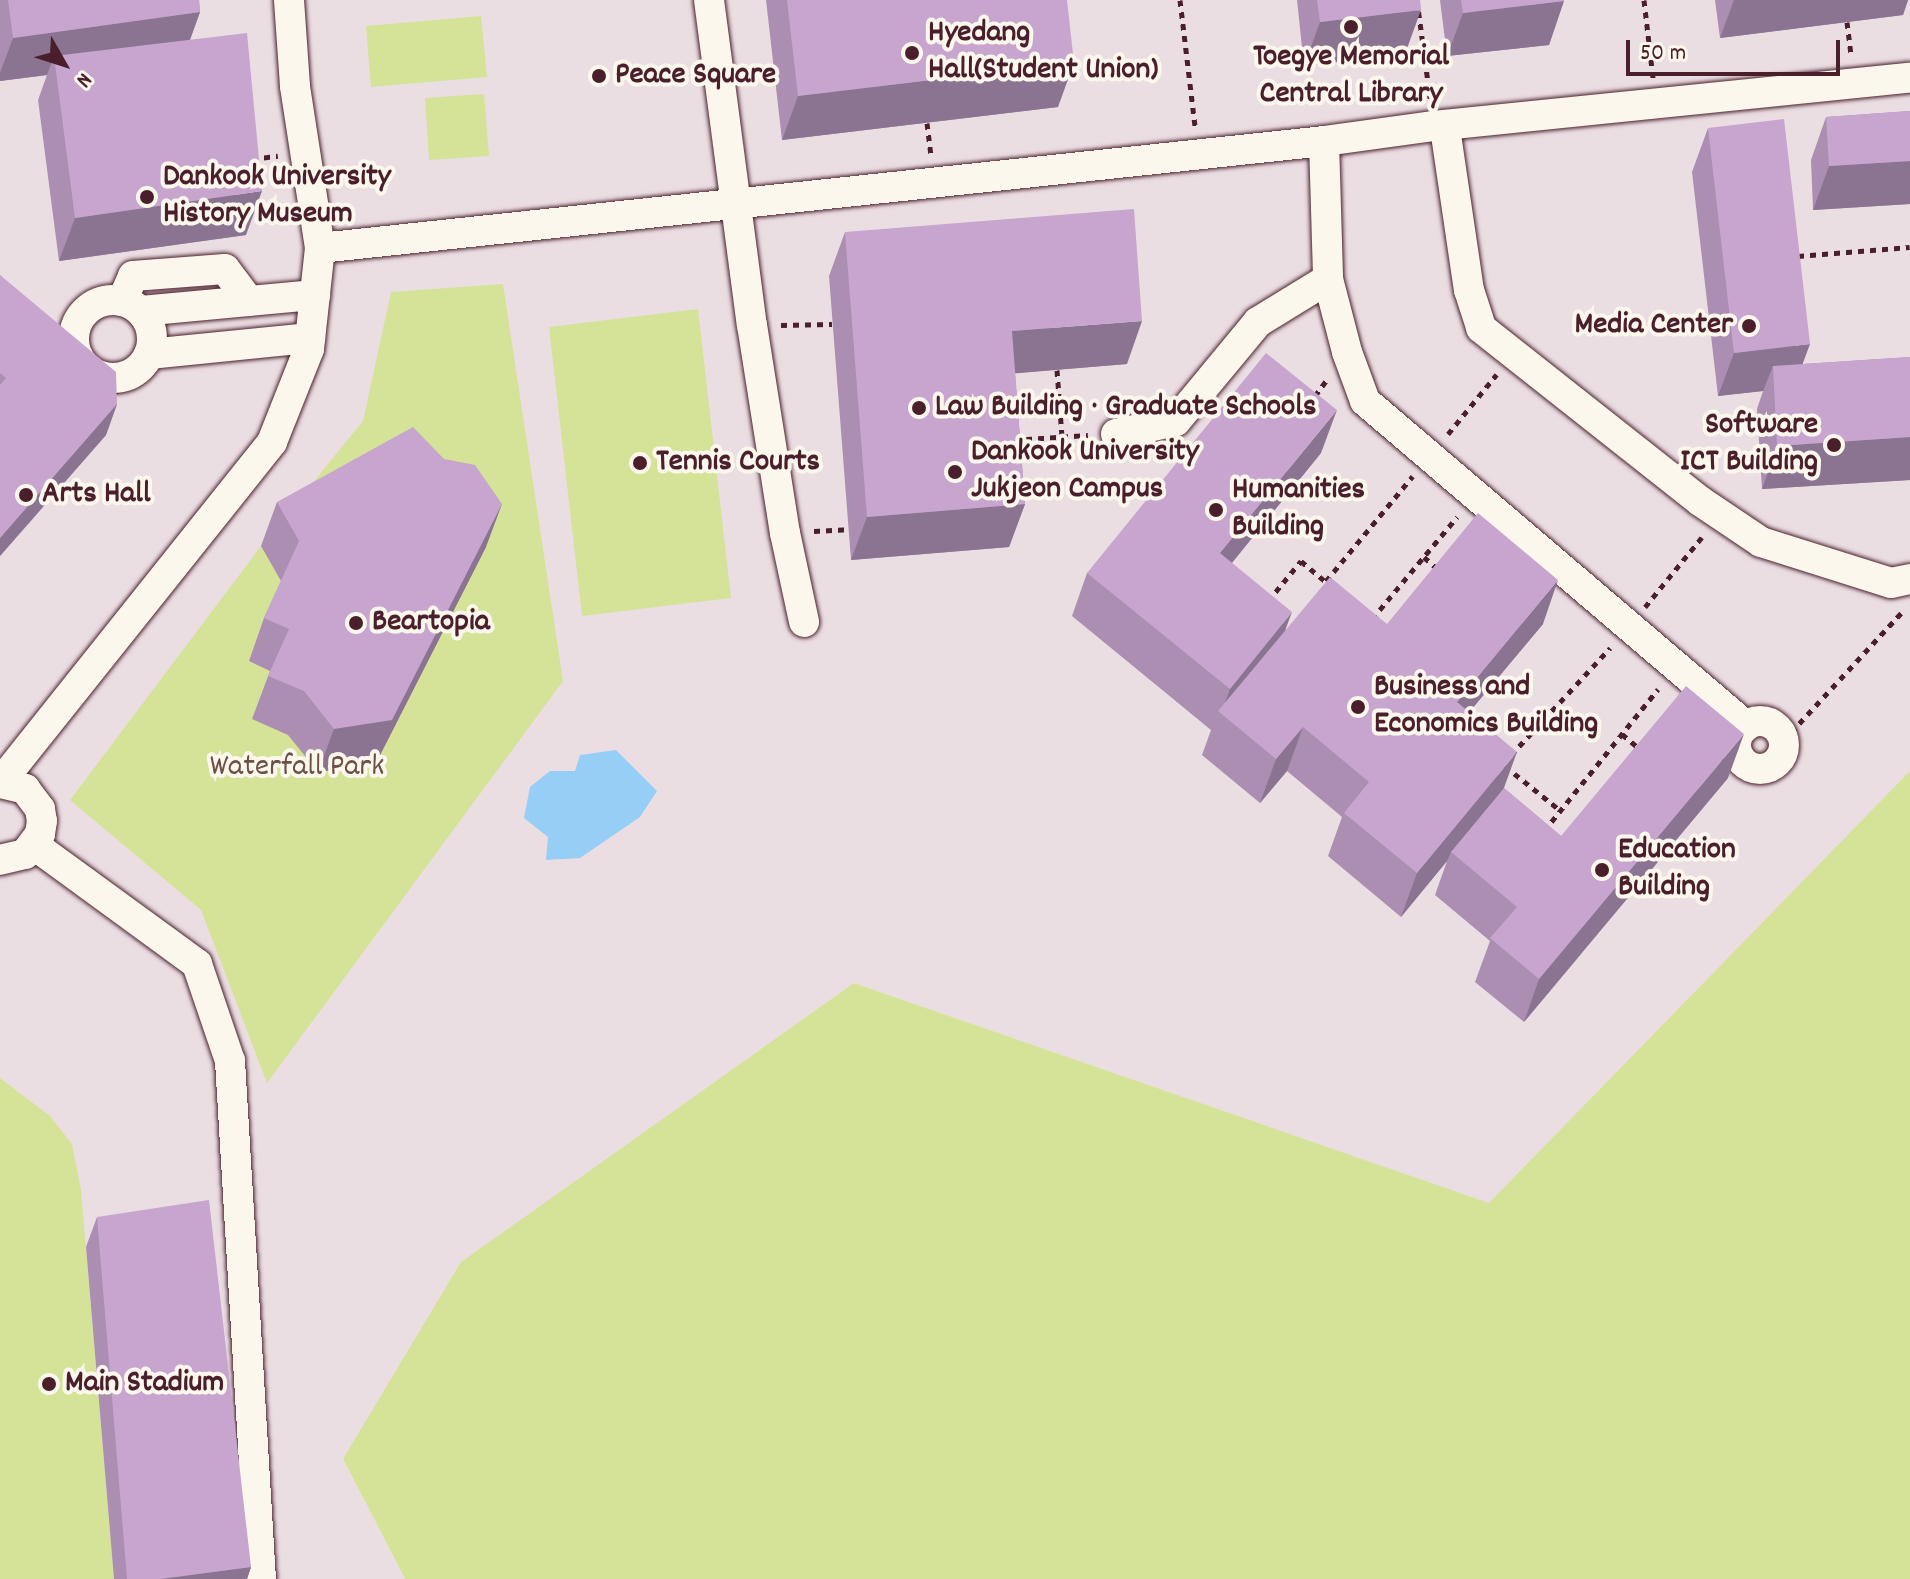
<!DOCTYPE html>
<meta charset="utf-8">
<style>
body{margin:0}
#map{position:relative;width:1910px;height:1579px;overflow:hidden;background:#fbf7ec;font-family:Dekko,sans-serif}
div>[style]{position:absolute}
.built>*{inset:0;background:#ebdee3}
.green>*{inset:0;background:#d4e397}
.water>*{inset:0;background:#97cef6}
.path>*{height:5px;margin-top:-2.5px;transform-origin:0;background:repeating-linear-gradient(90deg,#4a1f2b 0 6px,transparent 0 12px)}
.roads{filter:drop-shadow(0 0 2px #4a1f2b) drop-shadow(0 0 2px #4a1f2b)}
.minor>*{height:30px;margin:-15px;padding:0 15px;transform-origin:15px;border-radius:15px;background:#fbf7ec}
.minor>.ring{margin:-15px;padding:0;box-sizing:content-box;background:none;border:30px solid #fbf7ec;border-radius:50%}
.wall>*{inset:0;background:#ab8eb2}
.shaded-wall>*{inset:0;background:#8b7491}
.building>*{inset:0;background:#c7a5cf}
.dots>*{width:22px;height:22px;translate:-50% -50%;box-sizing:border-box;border:4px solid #fbf7ec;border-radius:50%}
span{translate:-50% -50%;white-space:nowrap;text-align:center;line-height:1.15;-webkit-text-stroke:8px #fbf7ec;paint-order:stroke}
.poi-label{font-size:32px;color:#4a1f2b;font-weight:700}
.left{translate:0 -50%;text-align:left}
.right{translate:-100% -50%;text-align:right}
.park-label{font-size:32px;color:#6c5046}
.north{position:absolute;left:24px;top:24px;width:80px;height:80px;-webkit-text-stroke:6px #fbf7ec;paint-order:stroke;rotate:129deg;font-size:22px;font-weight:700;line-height:32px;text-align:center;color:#4a1f2b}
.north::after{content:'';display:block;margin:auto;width:28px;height:36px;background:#4a1f2b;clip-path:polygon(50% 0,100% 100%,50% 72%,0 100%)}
.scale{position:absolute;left:1626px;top:40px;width:214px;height:36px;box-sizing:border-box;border:4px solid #4a1f2b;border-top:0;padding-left:10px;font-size:24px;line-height:28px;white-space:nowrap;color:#4a1f2b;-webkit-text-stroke:6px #fbf7ec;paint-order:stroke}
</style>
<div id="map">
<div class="built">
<div style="clip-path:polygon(0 0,1910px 0,1910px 943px,1489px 1204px,854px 983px,343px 1459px,405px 1579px,0 1579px)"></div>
</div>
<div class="green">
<div style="clip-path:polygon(481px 16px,487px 77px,371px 87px,366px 26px)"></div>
<div style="clip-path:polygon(484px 94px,489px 156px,429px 160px,425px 98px)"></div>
<div style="clip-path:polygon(503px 284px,563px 681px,267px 1083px,201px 910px,70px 800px,261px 546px,363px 421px,391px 292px)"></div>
<div style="clip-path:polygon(698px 309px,731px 598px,582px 616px,549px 327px)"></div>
<div style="clip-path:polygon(1910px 771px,1910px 1579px,405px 1579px,343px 1459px,461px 1262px,854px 983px,1489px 1203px)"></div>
<div style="clip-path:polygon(0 1078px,50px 1116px,72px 1144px,81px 1190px,114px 1579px,0 1579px)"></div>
</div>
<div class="water">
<div style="clip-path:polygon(616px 750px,657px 791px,640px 817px,580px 858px,546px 860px,548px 837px,524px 818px,530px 787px,550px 771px,575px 771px,580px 755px)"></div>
</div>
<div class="path">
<div style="left:1180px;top:0;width:127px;rotate:83.2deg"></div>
<div style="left:1417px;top:0;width:99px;rotate:82.4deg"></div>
<div style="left:1644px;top:0;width:79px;rotate:83.4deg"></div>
<div style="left:1847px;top:22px;width:35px;rotate:83deg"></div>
<div style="left:927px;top:123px;width:34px;rotate:83deg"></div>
<div style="left:252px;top:159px;width:26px;rotate:-7deg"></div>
<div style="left:1798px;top:256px;width:112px;rotate:-4.6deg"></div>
<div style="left:781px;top:325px;width:51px;rotate:-1.1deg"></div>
<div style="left:1057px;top:370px;width:67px;rotate:85.7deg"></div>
<div style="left:113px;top:393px;width:26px;rotate:-29deg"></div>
<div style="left:1315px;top:396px;width:22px;rotate:-54deg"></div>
<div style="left:1448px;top:434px;width:77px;rotate:-50.8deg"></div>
<div style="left:1014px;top:440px;width:74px;rotate:-3.9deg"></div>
<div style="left:814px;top:531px;width:34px;rotate:-3deg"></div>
<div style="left:1424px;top:557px;width:21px;rotate:41deg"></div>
<div style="left:1326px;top:581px;width:136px;rotate:-50.4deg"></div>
<div style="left:1268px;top:601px;width:52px;rotate:-50.5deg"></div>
<div style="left:1301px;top:561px;width:38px;rotate:40deg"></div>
<div style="left:1645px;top:607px;width:90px;rotate:-50.8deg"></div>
<div style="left:1372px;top:619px;width:133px;rotate:-50.2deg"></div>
<div style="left:1622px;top:734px;width:25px;rotate:40deg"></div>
<div style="left:1783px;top:741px;width:178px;rotate:-47.3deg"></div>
<div style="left:1511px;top:755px;width:146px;rotate:-47.2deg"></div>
<div style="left:1505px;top:766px;width:72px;rotate:38.8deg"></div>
<div style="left:1544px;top:831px;width:182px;rotate:-51.2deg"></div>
</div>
<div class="roads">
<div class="minor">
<div style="left:709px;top:0;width:328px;rotate:82.5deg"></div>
<div style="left:752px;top:325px;width:211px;rotate:81deg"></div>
<div style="left:785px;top:533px;width:91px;rotate:77.9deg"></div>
<div style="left:1445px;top:128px;width:164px;rotate:81.6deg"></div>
<div style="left:1469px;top:290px;width:40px;rotate:72deg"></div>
<div style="left:1481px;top:328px;width:279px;rotate:38.3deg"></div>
<div style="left:1700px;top:501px;width:73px;rotate:33.9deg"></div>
<div style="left:1761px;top:542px;width:136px;rotate:17.5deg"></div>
<div style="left:1891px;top:583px;width:19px;rotate:-12deg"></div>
<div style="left:1324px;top:141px;width:138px;rotate:88.3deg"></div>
<div style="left:1328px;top:279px;width:75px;rotate:75.4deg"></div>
<div style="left:1347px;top:352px;width:52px;rotate:69.8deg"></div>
<div style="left:1365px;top:401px;width:501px;rotate:40.46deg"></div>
<div style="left:320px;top:248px;width:1010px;rotate:-6.08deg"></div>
<div style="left:1324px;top:141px;width:111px;rotate:-7.8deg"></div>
<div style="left:1434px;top:126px;width:478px;rotate:-5.8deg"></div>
<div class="ring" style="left:74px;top:300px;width:48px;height:48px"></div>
<div style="left:122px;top:301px;width:27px;rotate:-66deg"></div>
<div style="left:133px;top:276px;width:92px;rotate:-4.4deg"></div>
<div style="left:225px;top:269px;width:40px;rotate:53deg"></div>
<div style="left:141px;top:311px;width:175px;rotate:-5.3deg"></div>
<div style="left:149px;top:354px;width:162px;rotate:-5.7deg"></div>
<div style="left:1116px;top:434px;width:61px;rotate:-12.2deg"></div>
<div style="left:1176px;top:421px;width:129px;rotate:-50.4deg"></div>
<div style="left:1258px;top:322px;width:82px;rotate:-31.6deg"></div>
<div class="ring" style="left:1736px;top:721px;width:18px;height:18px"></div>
<div style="left:0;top:783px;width:436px;rotate:-51.4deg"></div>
<div style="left:272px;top:442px;width:100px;rotate:-68.3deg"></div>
<div style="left:309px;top:349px;width:102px;rotate:-83.8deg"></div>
<div style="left:320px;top:248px;width:164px;rotate:-98.8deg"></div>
<div style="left:295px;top:86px;width:86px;rotate:-94deg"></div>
<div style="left:0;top:783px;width:26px;rotate:13deg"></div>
<div style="left:25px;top:789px;width:25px;rotate:53deg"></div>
<div style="left:40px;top:809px;width:12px;rotate:81deg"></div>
<div style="left:42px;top:821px;width:13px;rotate:99deg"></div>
<div style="left:40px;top:834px;width:25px;rotate:127deg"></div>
<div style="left:25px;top:854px;width:26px;rotate:167deg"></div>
<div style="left:34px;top:845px;width:202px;rotate:36.1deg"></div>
<div style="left:197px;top:964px;width:102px;rotate:71.2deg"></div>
<div style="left:230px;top:1061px;width:519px;rotate:86.58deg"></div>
</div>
</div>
<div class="wall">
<div style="clip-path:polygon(0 0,199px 0,200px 12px,190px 40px,246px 235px,59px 261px,38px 100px,47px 75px,0 81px)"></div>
<div style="clip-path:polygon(766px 0,1067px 0,1058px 107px,782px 140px)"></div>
<div style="clip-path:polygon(1297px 0,1420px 0,1405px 54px,1304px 66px)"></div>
<div style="clip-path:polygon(1440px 0,1564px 0,1549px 45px,1447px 56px)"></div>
<div style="clip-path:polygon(1715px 0,1908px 0,1903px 15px,1720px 38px)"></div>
<div style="clip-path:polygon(1910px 111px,1910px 204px,1813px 210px,1811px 160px,1826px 117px)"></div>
<div style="clip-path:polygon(1708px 128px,1803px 364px,1910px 357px,1910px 480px,1762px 489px,1757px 409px,1763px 391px,1718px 396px,1692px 172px)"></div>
<div style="clip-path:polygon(845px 232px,1127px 364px,1015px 373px,1025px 504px,1009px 547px,851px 560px,829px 276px)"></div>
<div style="clip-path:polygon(0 275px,117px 404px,106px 435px,0 556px)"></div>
<div style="clip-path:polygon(1321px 453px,1232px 563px,1286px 630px,1387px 624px,1543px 624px,1469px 712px,1504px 788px,1561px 836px,1728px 778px,1524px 1022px,1475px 982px,1490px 941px,1435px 895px,1447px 861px,1401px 917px,1328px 856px,1342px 817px,1287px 771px,1260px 803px,1202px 755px,1211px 730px,1072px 616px,1087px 573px)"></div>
<div style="clip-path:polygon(277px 502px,486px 547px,376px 763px,318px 772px,288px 735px,252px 719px,270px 671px,249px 661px,264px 618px,281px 581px,261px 546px)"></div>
<div style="clip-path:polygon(97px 1217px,251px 1567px,247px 1579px,114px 1579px,86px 1247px)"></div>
</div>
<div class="shaded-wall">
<div style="clip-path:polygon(1734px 0,1908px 0,1903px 15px,1720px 38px)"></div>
<div style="clip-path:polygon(1564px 1px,1549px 45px,1447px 56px,1463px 13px)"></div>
<div style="clip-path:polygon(1421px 10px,1405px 54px,1304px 66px,1320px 22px)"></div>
<div style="clip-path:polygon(200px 12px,184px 56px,54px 56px,47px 75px,0 81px,0 73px,13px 38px)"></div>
<div style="clip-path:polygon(1074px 63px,1058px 107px,782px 140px,798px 96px)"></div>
<div style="clip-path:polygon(1910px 161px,1910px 204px,1813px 210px,1829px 166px)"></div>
<div style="clip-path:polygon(262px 191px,246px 235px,59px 261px,75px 218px)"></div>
<div style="clip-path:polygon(1142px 321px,1127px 364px,996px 375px,1012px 331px)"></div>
<div style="clip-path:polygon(1810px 344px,1794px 387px,1773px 366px,1763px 391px,1718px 396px,1734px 353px)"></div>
<div style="clip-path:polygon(117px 404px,106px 435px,0 556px,0 538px)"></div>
<div style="clip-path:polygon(1337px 410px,1321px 453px,1204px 597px,1220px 553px)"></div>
<div style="clip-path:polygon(1910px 437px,1910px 480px,1762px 489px,1777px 446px)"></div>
<div style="clip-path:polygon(502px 504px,486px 547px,376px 763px,318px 772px,334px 729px)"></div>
<div style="clip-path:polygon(1025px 504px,1009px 547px,851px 560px,867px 517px)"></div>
<div style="clip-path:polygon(1558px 580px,1543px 624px,1441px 746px,1457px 702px)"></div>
<div style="clip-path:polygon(1292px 612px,1276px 655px,1221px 714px,1230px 689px)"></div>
<div style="clip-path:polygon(1303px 727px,1287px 771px,1260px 803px,1276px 759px)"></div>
<div style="clip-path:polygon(1744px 734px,1728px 778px,1524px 1022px,1539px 979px)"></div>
<div style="clip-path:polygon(1517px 752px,1501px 796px,1451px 852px,1447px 861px,1401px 917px,1417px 873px)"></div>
<div style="clip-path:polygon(251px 1567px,247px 1579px,160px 1579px)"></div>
</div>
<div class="building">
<div style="clip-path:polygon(8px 0,199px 0,200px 12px,13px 38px)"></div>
<div style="clip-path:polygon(787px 0,1067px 0,1074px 63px,798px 96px)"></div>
<div style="clip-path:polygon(1317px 0,1420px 0,1421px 10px,1320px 22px)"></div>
<div style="clip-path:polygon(1461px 0,1564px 0,1564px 1px,1463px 13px)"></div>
<div style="clip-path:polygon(247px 33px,262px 191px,75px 218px,54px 56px)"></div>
<div style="clip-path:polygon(1910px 111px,1910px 161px,1829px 166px,1826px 117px)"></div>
<div style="clip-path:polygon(1784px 119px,1810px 344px,1734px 353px,1708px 128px)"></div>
<div style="clip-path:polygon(1134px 209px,1142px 321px,1012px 331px,1025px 504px,867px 517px,845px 232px)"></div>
<div style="clip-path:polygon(0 275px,116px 372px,117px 404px,0 538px,0 385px,6px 378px,0 373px)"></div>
<div style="clip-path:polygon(1266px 353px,1337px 410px,1220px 553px,1292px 612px,1230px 689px,1087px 573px)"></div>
<div style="clip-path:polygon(1910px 357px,1910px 437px,1777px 446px,1773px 366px)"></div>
<div style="clip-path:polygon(413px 427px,444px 459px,475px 465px,502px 504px,392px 720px,334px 729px,304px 691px,268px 676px,289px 629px,264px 618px,299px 541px,277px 502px)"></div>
<div style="clip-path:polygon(1478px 513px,1558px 580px,1457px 702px,1517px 752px,1417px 873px,1344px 813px,1369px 782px,1303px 727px,1276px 759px,1218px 711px,1330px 577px,1387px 624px)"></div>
<div style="clip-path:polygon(1686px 686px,1744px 734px,1539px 979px,1490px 938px,1517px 907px,1451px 852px,1504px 788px,1561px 836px)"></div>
<div style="clip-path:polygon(209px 1200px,251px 1567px,160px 1579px,127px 1579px,97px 1217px)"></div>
</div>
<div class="dots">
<div style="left:1351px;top:27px;background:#4a1f2b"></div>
<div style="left:912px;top:53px;background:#4a1f2b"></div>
<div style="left:599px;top:76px;background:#4a1f2b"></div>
<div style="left:147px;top:197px;background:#4a1f2b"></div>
<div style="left:1749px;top:326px;background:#4a1f2b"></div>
<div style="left:919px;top:408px;background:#4a1f2b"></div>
<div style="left:1834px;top:445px;background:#4a1f2b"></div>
<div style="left:640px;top:463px;background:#4a1f2b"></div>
<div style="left:955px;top:472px;background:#4a1f2b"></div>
<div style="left:26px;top:495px;background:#4a1f2b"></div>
<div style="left:1216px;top:510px;background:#4a1f2b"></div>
<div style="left:356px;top:623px;background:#4a1f2b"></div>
<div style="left:1358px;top:707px;background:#4a1f2b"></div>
<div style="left:1602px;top:870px;background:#4a1f2b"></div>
<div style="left:49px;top:1384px;background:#4a1f2b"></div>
</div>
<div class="poi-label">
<span class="left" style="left:928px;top:53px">Hyedang<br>Hall(Student Union)</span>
<span style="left:1351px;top:77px">Toegye Memorial<br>Central Library</span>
<span class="left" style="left:615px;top:76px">Peace Square</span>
<span class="left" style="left:163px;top:197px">Dankook University<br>History Museum</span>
<span class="right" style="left:1733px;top:326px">Media Center</span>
<span class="left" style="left:935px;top:408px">Law Building · Graduate Schools</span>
<span class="right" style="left:1818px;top:445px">Software<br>ICT Building</span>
<span class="left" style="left:971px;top:472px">Dankook University<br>Jukjeon Campus</span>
<span class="left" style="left:656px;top:463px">Tennis Courts</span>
<span class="left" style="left:1232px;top:510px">Humanities<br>Building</span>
<span class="left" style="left:42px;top:495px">Arts Hall</span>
<span class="left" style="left:372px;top:623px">Beartopia</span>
<span class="left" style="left:1374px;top:707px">Business and<br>Economics Building</span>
<span class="left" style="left:1618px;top:870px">Education<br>Building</span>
<span class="left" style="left:65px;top:1384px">Main Stadium</span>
</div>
<div class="park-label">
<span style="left:297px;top:768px">Waterfall Park</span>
</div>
<div class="north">N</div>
<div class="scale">50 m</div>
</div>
